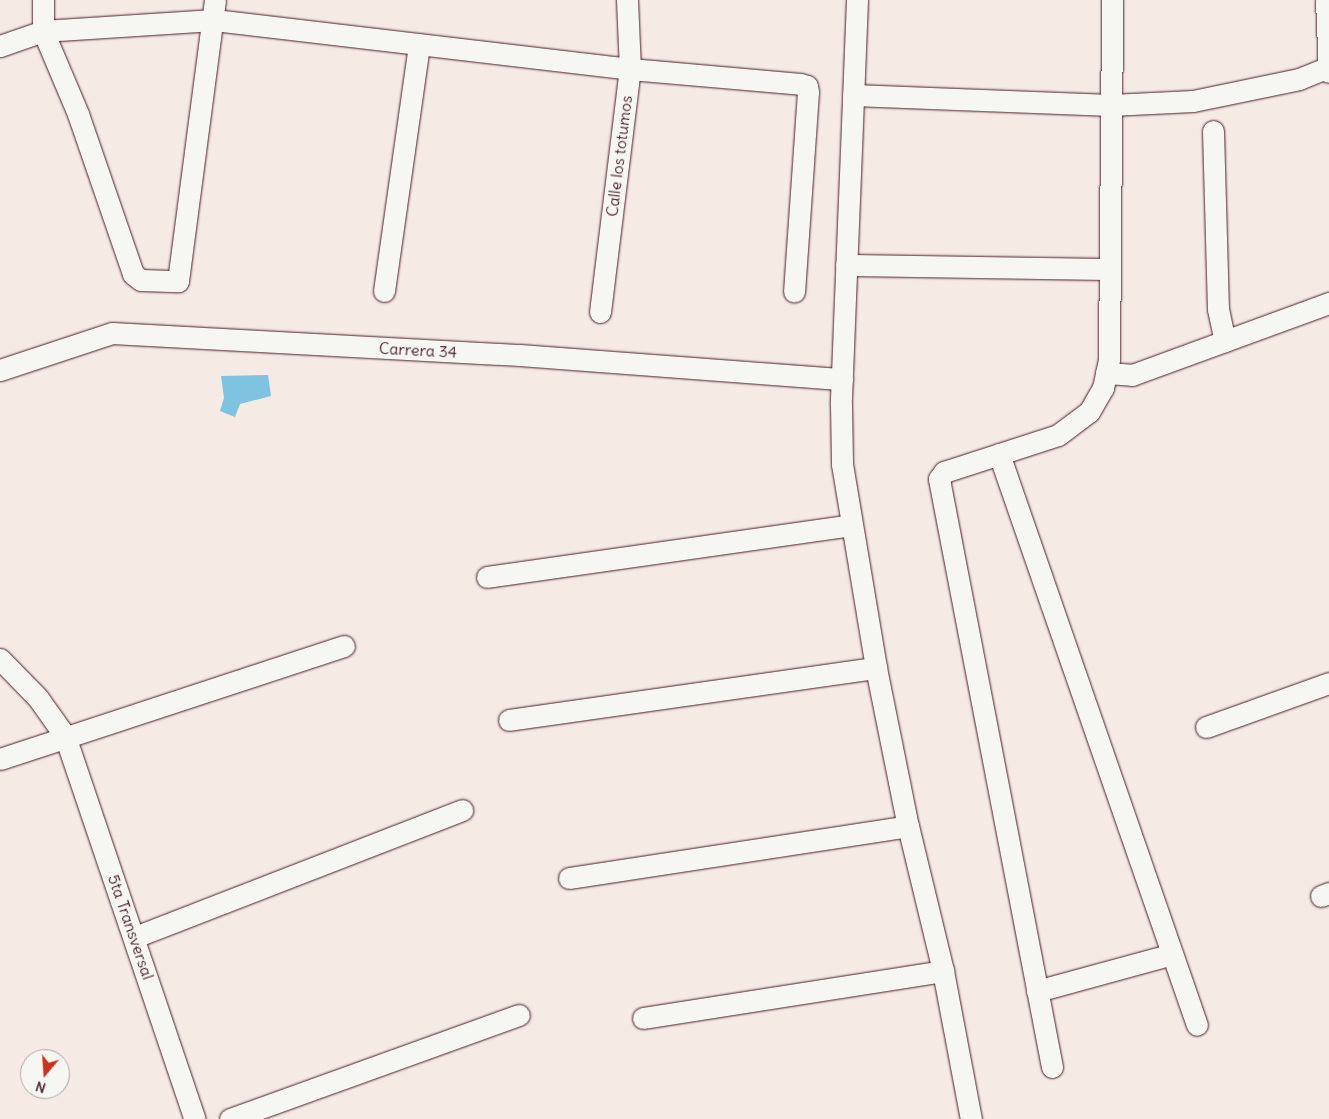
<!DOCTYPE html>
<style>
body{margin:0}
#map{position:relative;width:1329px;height:1119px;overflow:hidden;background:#f5eae4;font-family:Delius,sans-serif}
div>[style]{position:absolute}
.water>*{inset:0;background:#7ec3df}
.roads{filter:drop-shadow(0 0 1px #4a1f2b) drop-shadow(0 0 1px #4a1f2b)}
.street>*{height:21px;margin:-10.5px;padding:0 10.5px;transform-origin:10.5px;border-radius:10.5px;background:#f6f6f2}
span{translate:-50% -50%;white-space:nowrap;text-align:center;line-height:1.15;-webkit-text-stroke:4px #f6f6f2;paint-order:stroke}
.street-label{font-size:16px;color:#4a1f2b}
.north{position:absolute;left:20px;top:1049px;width:50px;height:50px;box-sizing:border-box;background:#f6f6f2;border:1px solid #b1a0a2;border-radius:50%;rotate:198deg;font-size:14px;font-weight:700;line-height:20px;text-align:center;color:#4a1f2b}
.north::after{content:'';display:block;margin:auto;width:18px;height:22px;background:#c8321e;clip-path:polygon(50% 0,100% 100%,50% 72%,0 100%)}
</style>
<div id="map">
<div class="water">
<div style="clip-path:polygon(268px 375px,271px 396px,240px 404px,235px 417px,220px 411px,224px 398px,221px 376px)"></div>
</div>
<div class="roads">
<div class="street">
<div style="left:43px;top:0;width:31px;rotate:90deg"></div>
<div style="left:43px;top:31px;width:90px;rotate:67.1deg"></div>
<div style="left:78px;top:114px;width:169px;rotate:71deg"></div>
<div style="left:133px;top:274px;width:10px;rotate:37deg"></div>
<div style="left:141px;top:280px;width:37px;rotate:2deg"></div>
<div style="left:178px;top:281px;width:283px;rotate:-82.5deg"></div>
<div style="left:857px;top:0;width:405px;rotate:92.3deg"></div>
<div style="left:841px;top:405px;width:59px;rotate:89deg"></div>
<div style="left:842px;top:464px;width:207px;rotate:80.5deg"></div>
<div style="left:876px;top:668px;width:161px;rotate:78.6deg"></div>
<div style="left:908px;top:826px;width:149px;rotate:76.4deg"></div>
<div style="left:943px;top:971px;width:151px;rotate:79.3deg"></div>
<div style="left:1326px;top:0;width:72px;rotate:87.6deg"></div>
<div style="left:0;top:46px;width:46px;rotate:-19.2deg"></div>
<div style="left:43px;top:31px;width:171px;rotate:-3.7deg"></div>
<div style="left:214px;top:20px;width:419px;rotate:6.7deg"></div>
<div style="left:630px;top:69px;width:171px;rotate:5deg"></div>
<div style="left:800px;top:84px;width:7px;rotate:16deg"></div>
<div style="left:807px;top:86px;width:6px;rotate:81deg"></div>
<div style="left:808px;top:92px;width:200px;rotate:94deg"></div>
<div style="left:853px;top:95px;width:258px;rotate:2.2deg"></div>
<div style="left:1111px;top:105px;width:82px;rotate:-2.8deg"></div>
<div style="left:1193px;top:101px;width:108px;rotate:-11.7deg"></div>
<div style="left:1299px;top:79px;width:31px;rotate:-22deg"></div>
<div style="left:1213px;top:131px;width:178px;rotate:88.4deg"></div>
<div style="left:1218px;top:309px;width:33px;rotate:78deg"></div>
<div style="left:846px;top:265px;width:264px;rotate:0.9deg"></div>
<div style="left:384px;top:291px;width:249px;rotate:-81.9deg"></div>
<div style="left:600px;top:312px;width:245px;rotate:-83deg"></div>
<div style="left:630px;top:69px;width:69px;rotate:-92.5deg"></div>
<div style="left:0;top:370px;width:118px;rotate:-18.3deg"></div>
<div style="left:112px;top:333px;width:409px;rotate:3.1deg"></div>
<div style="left:520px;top:355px;width:323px;rotate:4.3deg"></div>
<div style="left:1106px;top:373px;width:26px;rotate:4deg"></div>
<div style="left:1132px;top:375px;width:210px;rotate:-20.1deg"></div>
<div style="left:999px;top:454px;width:604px;rotate:70.88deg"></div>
<div style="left:487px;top:577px;width:368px;rotate:-8.1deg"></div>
<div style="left:0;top:659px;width:54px;rotate:45.7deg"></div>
<div style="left:38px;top:698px;width:47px;rotate:54.6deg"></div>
<div style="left:65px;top:736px;width:404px;rotate:71.3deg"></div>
<div style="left:509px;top:720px;width:371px;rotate:-8.1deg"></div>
<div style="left:1206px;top:727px;width:131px;rotate:-19.7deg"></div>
<div style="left:0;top:759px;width:362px;rotate:-18.2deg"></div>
<div style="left:569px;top:878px;width:343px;rotate:-8.7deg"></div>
<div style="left:1321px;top:896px;width:9px;rotate:-21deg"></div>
<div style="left:135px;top:937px;width:351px;rotate:-21.2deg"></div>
<div style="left:1037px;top:991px;width:140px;rotate:-15.3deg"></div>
<div style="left:643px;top:1018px;width:304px;rotate:-8.9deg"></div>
<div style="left:1052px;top:1067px;width:599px;rotate:-100.88deg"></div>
<div style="left:939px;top:479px;width:9px;rotate:-54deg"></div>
<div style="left:944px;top:472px;width:120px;rotate:-18deg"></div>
<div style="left:1058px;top:435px;width:39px;rotate:-37deg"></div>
<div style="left:1089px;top:412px;width:28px;rotate:-60deg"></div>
<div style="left:1103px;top:388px;width:30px;rotate:-78deg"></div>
<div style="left:1109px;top:359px;width:359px;rotate:-89.5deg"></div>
<div style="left:230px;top:1119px;width:307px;rotate:-19.8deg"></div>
</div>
</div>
<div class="street-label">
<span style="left:619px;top:156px;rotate:-83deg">Calle los totumos</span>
<span style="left:418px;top:350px;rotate:3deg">Carrera 34</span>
<span style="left:131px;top:927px;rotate:71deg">5ta Transversal</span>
</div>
<div class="north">N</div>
</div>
